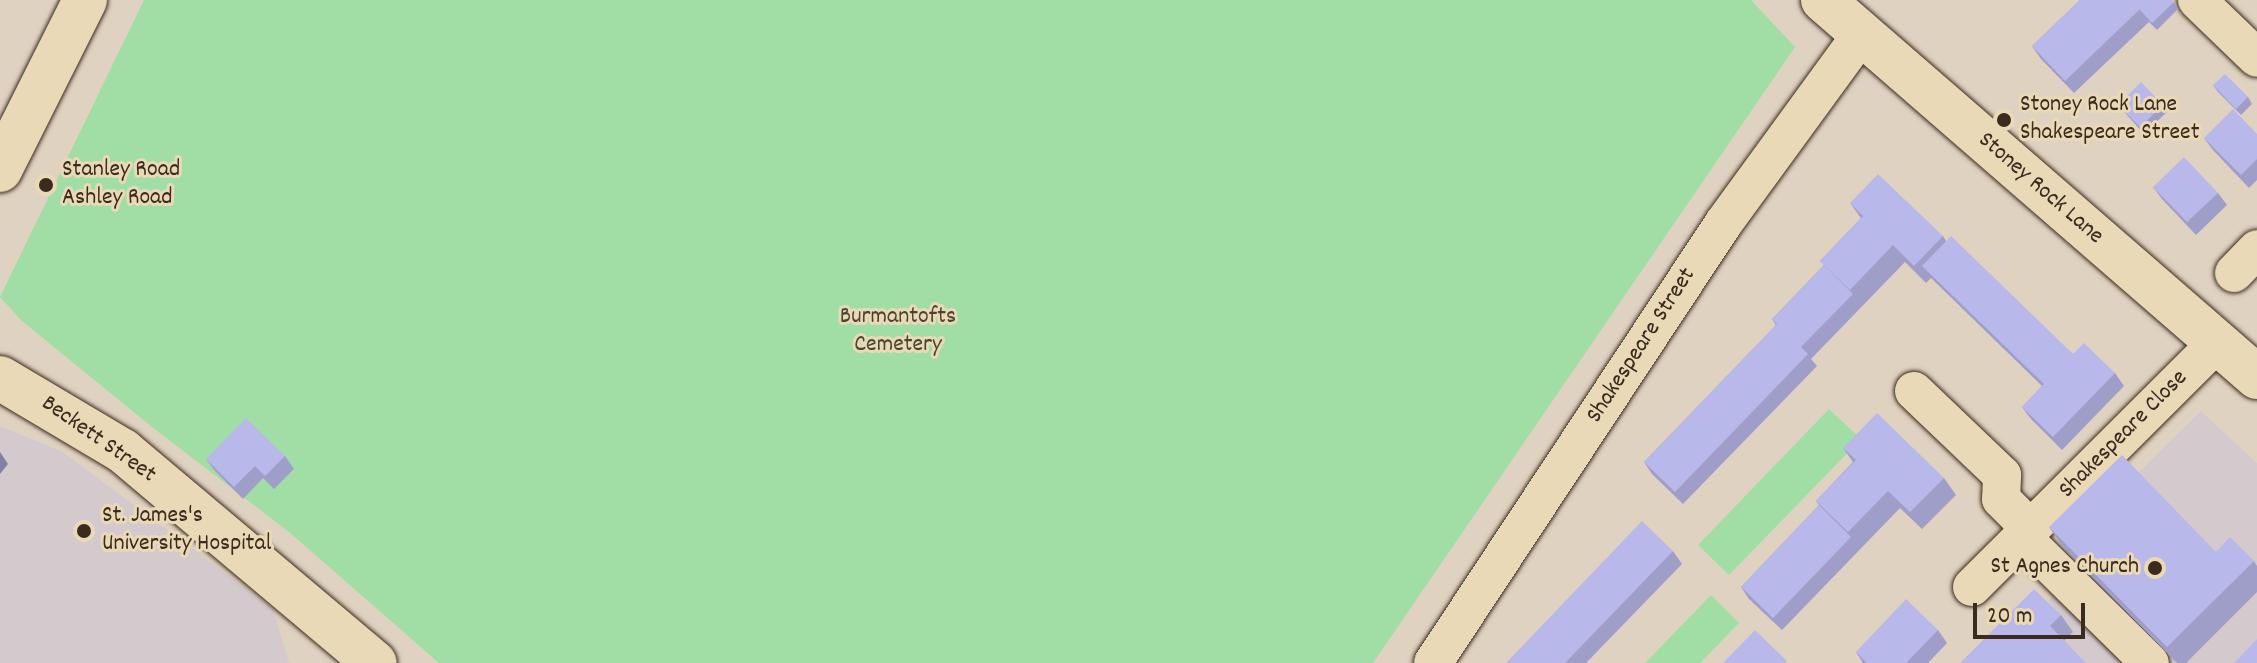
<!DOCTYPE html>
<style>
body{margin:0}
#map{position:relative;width:2257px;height:663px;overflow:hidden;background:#e0d2c0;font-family:Dekko,sans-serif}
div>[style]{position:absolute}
.built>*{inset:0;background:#d4cacd}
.green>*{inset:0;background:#a1dea5}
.roads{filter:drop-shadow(0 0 2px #3b2a1e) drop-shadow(0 0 2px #3b2a1e)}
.street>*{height:38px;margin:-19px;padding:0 19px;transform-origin:19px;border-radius:19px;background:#ead9b6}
.secondary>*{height:44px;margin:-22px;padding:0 22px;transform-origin:22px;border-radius:22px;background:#ead9b6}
.wall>*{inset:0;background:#9f9ec9}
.shaded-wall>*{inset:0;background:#8281a4}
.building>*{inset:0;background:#b9b8ea}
.dots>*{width:22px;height:22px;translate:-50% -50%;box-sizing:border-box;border:4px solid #ead9b6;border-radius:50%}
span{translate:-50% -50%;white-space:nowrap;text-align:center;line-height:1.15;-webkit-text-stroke:6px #ead9b6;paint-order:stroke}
.poi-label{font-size:24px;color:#3b2a1e}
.left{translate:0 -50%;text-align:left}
.right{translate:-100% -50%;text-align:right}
.street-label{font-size:24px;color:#3b2a1e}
.park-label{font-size:24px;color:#4a4532}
.scale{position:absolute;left:1973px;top:603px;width:112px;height:36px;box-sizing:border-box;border:4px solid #3b2a1e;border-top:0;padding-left:10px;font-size:24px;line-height:28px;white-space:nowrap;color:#3b2a1e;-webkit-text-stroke:6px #ead9b6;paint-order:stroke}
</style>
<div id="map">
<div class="built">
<div style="clip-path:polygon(2201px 411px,2257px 463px,2257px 663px,1989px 663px,2081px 566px,2063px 547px)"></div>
<div style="clip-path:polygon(0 426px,63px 452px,273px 609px,289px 663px,0 663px)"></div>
</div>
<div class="green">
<div style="clip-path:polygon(144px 0,1751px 0,1795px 47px,1373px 663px,439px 663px,289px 532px,152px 427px,22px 321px,0 297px)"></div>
<div style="clip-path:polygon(1829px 409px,1861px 439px,1729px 575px,1698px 545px)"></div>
<div style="clip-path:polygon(1711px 595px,1739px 623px,1700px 663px,1645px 663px)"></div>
</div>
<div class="roads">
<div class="street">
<div style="left:2197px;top:0;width:83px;rotate:44deg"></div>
<div style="left:2234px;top:273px;width:33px;rotate:-46deg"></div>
<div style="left:1914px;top:391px;width:122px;rotate:43.7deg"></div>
<div style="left:2002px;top:475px;width:24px;rotate:92deg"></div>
<div style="left:2001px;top:499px;width:41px;rotate:45deg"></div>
<div style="left:2021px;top:536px;width:181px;rotate:44.6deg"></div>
<div style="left:1972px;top:587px;width:347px;rotate:-44.9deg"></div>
<div style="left:1433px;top:663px;width:526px;rotate:-56.55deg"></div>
<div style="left:1723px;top:224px;width:234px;rotate:-53.9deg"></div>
</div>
<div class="secondary">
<div style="left:1823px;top:0;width:575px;rotate:40.98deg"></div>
<div style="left:0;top:170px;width:190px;rotate:-63.4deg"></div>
<div style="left:0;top:378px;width:143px;rotate:30.7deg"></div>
<div style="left:123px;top:451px;width:329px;rotate:40.1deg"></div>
</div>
</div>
<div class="wall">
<div style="clip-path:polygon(2080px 0,2174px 2px,2178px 9px,2157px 30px,2149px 22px,2074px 93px,2041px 59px,2032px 46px)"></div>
<div style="clip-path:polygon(2213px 85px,2248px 97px,2252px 104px,2241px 115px,2218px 92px)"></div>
<div style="clip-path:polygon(2118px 105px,2163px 105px,2168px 111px,2144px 134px)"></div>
<div style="clip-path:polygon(2257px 134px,2257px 180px,2249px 188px,2213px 150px,2204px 138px)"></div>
<div style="clip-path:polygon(2153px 187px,2218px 193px,2227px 205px,2196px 235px,2162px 199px)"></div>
<div style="clip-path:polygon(1850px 203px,1943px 236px,1946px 241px,2073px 354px,2115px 373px,2124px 386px,2062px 450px,2031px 419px,2022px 407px,2042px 386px,1931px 278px,1926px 283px,1905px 262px,1811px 359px,1817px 366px,1683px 504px,1652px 474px,1644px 462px,1776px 325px,1772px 319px,1824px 265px,1820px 261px,1861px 218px)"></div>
<div style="clip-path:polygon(1843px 448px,1944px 478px,1956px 495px,1922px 529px,1900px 508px,1782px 630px,1749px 599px,1741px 587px,1819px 505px,1816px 501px,1853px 462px)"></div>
<div style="clip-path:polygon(285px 456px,294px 469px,274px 489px,263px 478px,243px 499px,215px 471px,206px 459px)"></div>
<div style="clip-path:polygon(2049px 527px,2216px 552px,2254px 561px,2257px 566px,2257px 592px,2186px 663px,2177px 663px,2063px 547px)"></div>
<div style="clip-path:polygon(1673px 551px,1682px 564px,1586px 663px,1506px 663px)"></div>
<div style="clip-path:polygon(2061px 615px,2073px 632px,2064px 641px,1960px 663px)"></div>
<div style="clip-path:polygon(1938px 630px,1947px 643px,1928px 663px,1863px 663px,1856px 652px)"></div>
</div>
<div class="shaded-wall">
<div style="clip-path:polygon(0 452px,8px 464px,0 474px)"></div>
</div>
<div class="building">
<div style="clip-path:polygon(2080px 0,2131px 0,2140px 9px,2065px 81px,2032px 46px)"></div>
<div style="clip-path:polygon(2131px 0,2172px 0,2174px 2px,2152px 23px)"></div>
<div style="clip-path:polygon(2225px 74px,2248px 97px,2236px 109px,2213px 85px)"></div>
<div style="clip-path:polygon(2141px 82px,2163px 105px,2140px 127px,2118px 105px)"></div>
<div style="clip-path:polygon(2233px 109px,2257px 134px,2257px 159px,2241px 175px,2204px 138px)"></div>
<div style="clip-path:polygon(2184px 157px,2218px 193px,2187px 222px,2153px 187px)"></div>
<div style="clip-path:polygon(1878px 174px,1943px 236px,1914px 266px,1893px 245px,1850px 290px,1820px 261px,1863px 216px,1850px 203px)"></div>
<div style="clip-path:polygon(1951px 236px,2073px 354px,2084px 343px,2115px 373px,2053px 437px,2022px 407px,2044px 384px,1922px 266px)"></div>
<div style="clip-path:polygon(1824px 265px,1853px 294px,1801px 347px,1808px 354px,1675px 492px,1644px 462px,1777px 324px,1772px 319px)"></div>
<div style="clip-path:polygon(1877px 413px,1944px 478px,1910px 512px,1888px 491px,1848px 532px,1816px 501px,1856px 460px,1843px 448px)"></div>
<div style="clip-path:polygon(246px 418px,285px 456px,265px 476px,255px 466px,234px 487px,206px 459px)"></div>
<div style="clip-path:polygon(2122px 455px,2216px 552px,2230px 537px,2254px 561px,2167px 647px,2049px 527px)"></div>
<div style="clip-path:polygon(1819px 505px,1851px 537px,1773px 618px,1741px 587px)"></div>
<div style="clip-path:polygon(1642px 521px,1673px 551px,1565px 663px,1506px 663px)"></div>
<div style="clip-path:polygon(2034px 589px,2061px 615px,2050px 626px,2086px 663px,1960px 663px)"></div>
<div style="clip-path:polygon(1906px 599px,1938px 630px,1906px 663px,1867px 663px,1856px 652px)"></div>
<div style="clip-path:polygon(1755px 630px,1787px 661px,1785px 663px,1723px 663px)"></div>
<div style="clip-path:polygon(2257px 639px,2257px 663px,2234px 663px)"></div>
</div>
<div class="dots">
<div style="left:2004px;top:120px;background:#3b2a1e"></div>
<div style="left:46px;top:185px;background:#3b2a1e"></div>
<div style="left:84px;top:531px;background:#3b2a1e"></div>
<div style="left:2155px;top:568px;background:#3b2a1e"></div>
</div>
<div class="poi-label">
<span class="left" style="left:2020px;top:120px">Stoney Rock Lane<br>Shakespeare Street</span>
<span class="left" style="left:62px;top:185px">Stanley Road<br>Ashley Road</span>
<span class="left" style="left:102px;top:531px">St. James's<br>University Hospital</span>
<span class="right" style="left:2139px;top:568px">St Agnes Church</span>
</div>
<div class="street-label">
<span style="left:2040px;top:189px;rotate:41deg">Stoney Rock Lane</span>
<span style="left:1642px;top:346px;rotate:-57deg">Shakespeare Street</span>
<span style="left:2124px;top:435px;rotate:-45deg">Shakespeare Close</span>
<span style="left:98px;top:440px;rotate:35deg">Beckett Street</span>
</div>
<div class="park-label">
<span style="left:898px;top:332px">Burmantofts<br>Cemetery</span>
</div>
<div class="scale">20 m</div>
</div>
